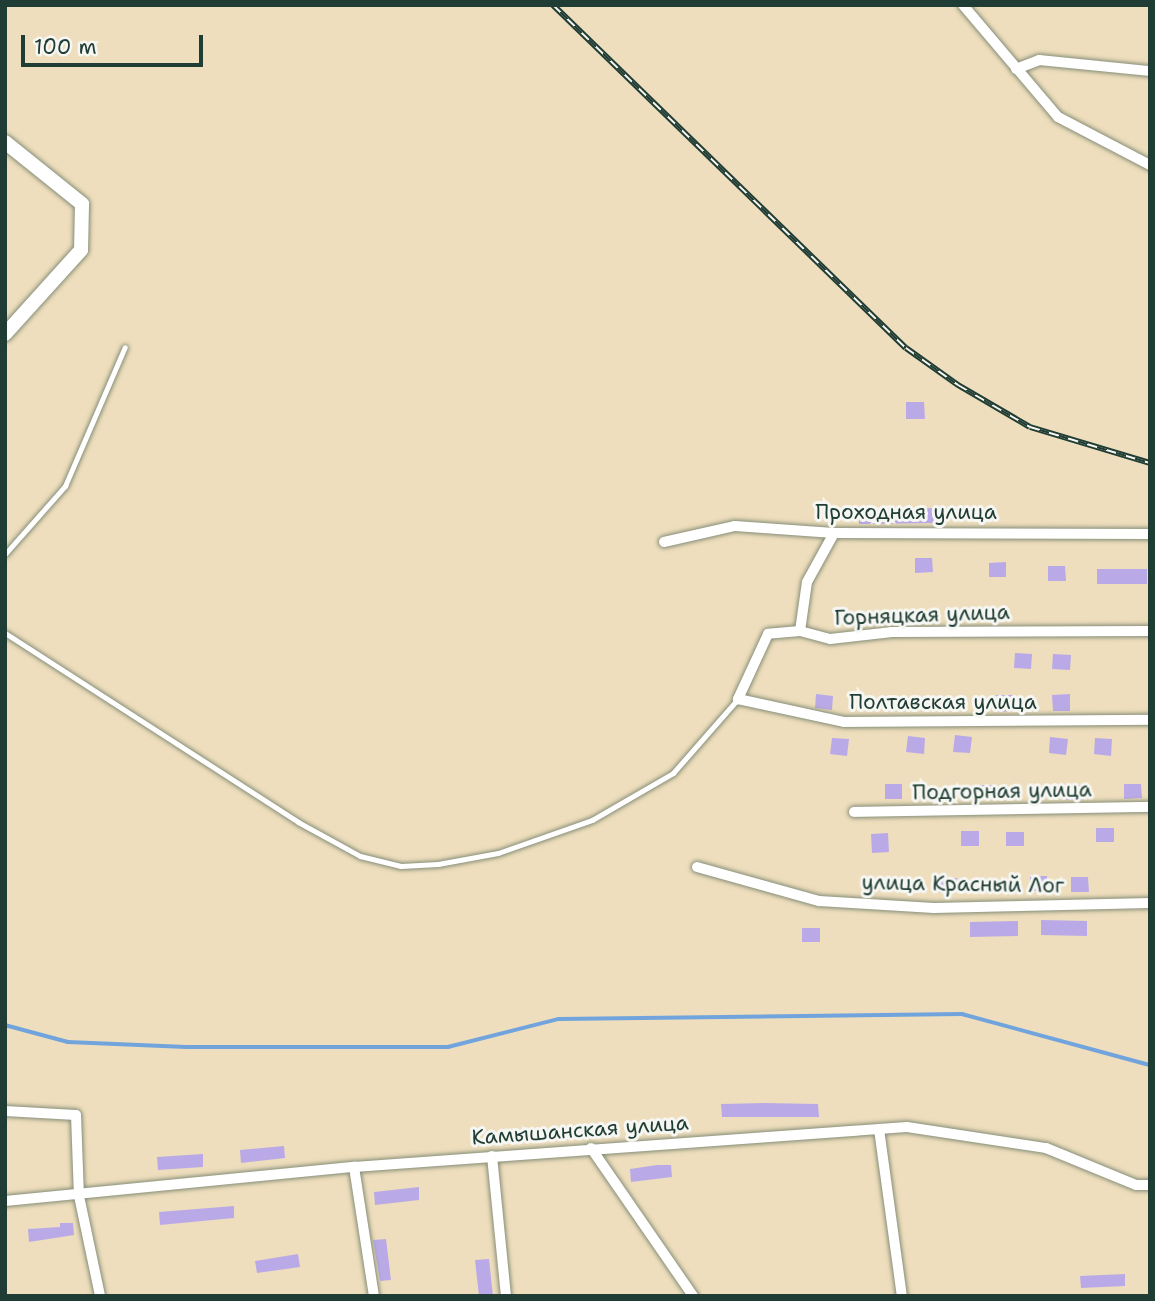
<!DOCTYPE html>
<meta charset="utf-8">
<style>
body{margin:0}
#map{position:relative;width:1155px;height:1301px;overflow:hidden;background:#eedebd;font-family:"Shantell Sans",sans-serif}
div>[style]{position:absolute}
.stream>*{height:3.5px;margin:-1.75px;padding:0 1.75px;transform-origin:1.75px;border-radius:1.75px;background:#71a4dd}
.building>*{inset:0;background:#b9aae7}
.roads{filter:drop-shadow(0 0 2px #868e78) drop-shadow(0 0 2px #868e78)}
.lane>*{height:5px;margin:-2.5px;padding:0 2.5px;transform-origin:2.5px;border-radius:2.5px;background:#fff}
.street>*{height:10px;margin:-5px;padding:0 5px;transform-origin:5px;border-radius:5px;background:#fff}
.secondary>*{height:14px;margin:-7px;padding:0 7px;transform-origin:7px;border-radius:7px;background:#fff}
.rail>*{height:6px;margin-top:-3px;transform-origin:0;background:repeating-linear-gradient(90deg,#f6f6f2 0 10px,#1f3d34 0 20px);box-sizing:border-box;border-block:2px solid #1f3d34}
span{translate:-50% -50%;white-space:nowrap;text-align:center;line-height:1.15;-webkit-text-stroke:6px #f6f6f2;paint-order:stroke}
.street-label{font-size:21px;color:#1f3d34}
.frame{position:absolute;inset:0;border:7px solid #1f3d34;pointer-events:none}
.scale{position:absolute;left:21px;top:35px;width:182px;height:32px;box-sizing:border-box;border:4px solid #1f3d34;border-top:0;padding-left:9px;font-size:21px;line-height:24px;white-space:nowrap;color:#1f3d34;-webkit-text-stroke:5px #f6f6f2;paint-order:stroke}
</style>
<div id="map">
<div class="stream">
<div style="left:5px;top:1025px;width:65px;rotate:15.1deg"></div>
<div style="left:68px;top:1042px;width:118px;rotate:2.4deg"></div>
<div style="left:186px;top:1047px;width:262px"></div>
<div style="left:448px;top:1047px;width:114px;rotate:-14.2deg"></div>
<div style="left:559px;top:1019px;width:403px;rotate:-0.7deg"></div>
<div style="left:962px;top:1014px;width:195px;rotate:15.2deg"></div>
</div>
<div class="building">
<div style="clip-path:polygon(906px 402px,924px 402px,925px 419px,906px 419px)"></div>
<div style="clip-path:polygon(937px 508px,937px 523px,859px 524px,859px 510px)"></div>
<div style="clip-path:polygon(915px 558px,932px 558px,933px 572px,915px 573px)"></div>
<div style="clip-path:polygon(1006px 562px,1006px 577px,989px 577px,989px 563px)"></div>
<div style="clip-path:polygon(1048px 566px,1065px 566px,1066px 581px,1048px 581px)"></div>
<div style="clip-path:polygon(1097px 569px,1147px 569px,1147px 584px,1097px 584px)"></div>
<div style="clip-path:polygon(1015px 653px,1032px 654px,1031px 669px,1014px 668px)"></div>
<div style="clip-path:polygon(1053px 654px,1071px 655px,1070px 670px,1052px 669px)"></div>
<div style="clip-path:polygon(816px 694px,833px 696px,832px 710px,815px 708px)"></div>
<div style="clip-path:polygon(1070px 694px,1070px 711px,1053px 711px,1052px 695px)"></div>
<div style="clip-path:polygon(996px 695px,1013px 695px,1013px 711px,996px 712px)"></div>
<div style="clip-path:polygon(955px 735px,972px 737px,970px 753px,953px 752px)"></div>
<div style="clip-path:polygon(908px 736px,925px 738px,924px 754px,906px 752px)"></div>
<div style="clip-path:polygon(1050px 737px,1068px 739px,1066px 755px,1049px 753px)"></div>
<div style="clip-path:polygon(832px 738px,849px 739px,847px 756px,830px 754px)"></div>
<div style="clip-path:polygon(1095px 738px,1112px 739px,1111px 756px,1094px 754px)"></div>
<div style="clip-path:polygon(885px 784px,902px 784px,902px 799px,885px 799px)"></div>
<div style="clip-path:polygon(1124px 784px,1141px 784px,1142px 798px,1124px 799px)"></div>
<div style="clip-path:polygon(979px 785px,996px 785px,996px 799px,979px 799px)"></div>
<div style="clip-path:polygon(1066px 785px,1083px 785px,1084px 800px,1066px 800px)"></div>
<div style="clip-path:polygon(1096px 828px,1114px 828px,1114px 842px,1096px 842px)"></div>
<div style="clip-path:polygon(961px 831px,979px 831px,979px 846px,961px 846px)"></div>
<div style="clip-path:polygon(1006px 832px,1024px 832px,1024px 846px,1006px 846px)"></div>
<div style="clip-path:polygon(888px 833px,889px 852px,872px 853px,871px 834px)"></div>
<div style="clip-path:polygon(1030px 876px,1047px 876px,1047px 891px,1030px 891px)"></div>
<div style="clip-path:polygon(1071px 877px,1088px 877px,1089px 892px,1071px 892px)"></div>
<div style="clip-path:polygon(939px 878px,957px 878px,957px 892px,939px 893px)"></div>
<div style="clip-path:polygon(1041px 920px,1087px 921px,1087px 936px,1041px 935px)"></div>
<div style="clip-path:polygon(1018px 921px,1018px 936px,970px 937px,970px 922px)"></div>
<div style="clip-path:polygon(802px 928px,820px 928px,820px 942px,802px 942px)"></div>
<div style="clip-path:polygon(764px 1103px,818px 1104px,819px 1117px,722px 1117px,721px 1104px)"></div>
<div style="clip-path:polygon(284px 1146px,285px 1158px,241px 1163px,240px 1150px)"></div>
<div style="clip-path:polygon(203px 1154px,203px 1167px,158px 1170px,157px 1157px)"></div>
<div style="clip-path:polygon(657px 1165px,671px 1165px,672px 1177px,631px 1182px,630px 1169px)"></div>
<div style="clip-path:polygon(419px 1187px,419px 1200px,375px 1205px,374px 1192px)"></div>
<div style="clip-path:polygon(234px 1206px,234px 1218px,160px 1225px,159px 1212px)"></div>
<div style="clip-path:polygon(60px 1223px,73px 1223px,74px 1235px,29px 1242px,28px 1229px,60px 1227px)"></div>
<div style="clip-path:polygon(386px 1239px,391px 1280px,380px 1281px,373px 1240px)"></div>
<div style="clip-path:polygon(298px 1254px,300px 1267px,257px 1273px,255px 1261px)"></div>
<div style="clip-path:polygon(489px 1259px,493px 1296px,479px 1296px,475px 1260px)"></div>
<div style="clip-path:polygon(1125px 1274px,1125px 1286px,1081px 1288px,1080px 1276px)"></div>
</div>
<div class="roads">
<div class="lane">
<div style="left:5px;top:554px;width:91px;rotate:-48.6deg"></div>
<div style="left:65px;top:486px;width:151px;rotate:-66.7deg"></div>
<div style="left:5px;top:633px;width:349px;rotate:32.8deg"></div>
<div style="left:298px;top:822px;width:71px;rotate:28.7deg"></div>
<div style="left:360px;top:856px;width:42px;rotate:13.7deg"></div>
<div style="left:401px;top:866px;width:37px;rotate:-3deg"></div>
<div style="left:438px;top:864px;width:61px;rotate:-10.4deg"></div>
<div style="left:498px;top:853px;width:100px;rotate:-19.3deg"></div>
<div style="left:592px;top:820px;width:94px;rotate:-30.1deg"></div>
<div style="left:673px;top:773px;width:97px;rotate:-48.8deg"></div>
</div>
<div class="street">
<div style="left:963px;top:5px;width:147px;rotate:49.7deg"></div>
<div style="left:1058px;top:117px;width:104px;rotate:27.6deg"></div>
<div style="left:1016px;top:69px;width:25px;rotate:-21deg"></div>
<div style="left:1039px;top:60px;width:112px;rotate:5.7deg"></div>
<div style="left:664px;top:542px;width:73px;rotate:-12.7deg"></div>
<div style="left:735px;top:526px;width:99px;rotate:4deg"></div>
<div style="left:834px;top:533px;width:316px;rotate:0.2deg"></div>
<div style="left:800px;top:631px;width:49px;rotate:-81.9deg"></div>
<div style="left:807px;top:582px;width:56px;rotate:-61.1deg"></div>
<div style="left:1150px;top:631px;width:258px;rotate:179.8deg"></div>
<div style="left:892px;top:632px;width:62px;rotate:173.6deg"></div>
<div style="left:830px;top:639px;width:31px;rotate:-165deg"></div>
<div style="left:800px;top:631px;width:32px;rotate:175deg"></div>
<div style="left:768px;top:634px;width:72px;rotate:114.8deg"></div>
<div style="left:738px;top:699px;width:108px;rotate:12.2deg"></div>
<div style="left:844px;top:722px;width:306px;rotate:-0.4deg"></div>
<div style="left:854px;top:812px;width:296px;rotate:-1deg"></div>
<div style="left:697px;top:867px;width:127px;rotate:15.6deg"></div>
<div style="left:819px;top:901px;width:115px;rotate:3.5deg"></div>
<div style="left:934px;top:908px;width:216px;rotate:-1.3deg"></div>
<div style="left:5px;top:1111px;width:71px;rotate:3.2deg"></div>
<div style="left:76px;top:1115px;width:81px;rotate:87.9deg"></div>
<div style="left:79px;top:1196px;width:102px;rotate:78.1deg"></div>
<div style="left:879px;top:1129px;width:169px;rotate:82.2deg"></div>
<div style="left:591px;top:1148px;width:180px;rotate:55.4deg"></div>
<div style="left:492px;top:1156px;width:141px;rotate:84.3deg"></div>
<div style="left:354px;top:1167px;width:131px;rotate:81.2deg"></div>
<div style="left:5px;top:1201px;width:351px;rotate:-5.6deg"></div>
<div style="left:354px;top:1167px;width:554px;rotate:-4.14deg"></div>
<div style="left:907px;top:1127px;width:141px;rotate:8.6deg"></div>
<div style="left:1046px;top:1148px;width:97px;rotate:22.3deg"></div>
<div style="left:1136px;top:1185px;width:14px"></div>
</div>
<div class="secondary">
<div style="left:5px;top:142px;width:99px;rotate:38.8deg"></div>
<div style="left:82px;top:204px;width:46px;rotate:91.2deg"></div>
<div style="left:81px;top:250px;width:113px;rotate:132.1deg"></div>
</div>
</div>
<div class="rail">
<div style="left:553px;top:5px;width:492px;rotate:44.2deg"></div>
<div style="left:906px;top:348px;width:64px;rotate:35.4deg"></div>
<div style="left:958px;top:385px;width:83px;rotate:30.3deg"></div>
<div style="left:1030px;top:427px;width:125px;rotate:16.7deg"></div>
</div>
<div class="street-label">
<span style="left:906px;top:512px">Проходная улица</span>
<span style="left:922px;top:615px;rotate:-2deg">Горняцкая улица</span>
<span style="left:943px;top:702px">Полтавская улица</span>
<span style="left:1002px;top:791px;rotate:-1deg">Подгорная улица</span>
<span style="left:963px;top:884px;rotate:1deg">улица Красный Лог</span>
<span style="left:580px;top:1130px;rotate:-4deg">Камышанская улица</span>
</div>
<div class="frame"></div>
<div class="scale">100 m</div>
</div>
